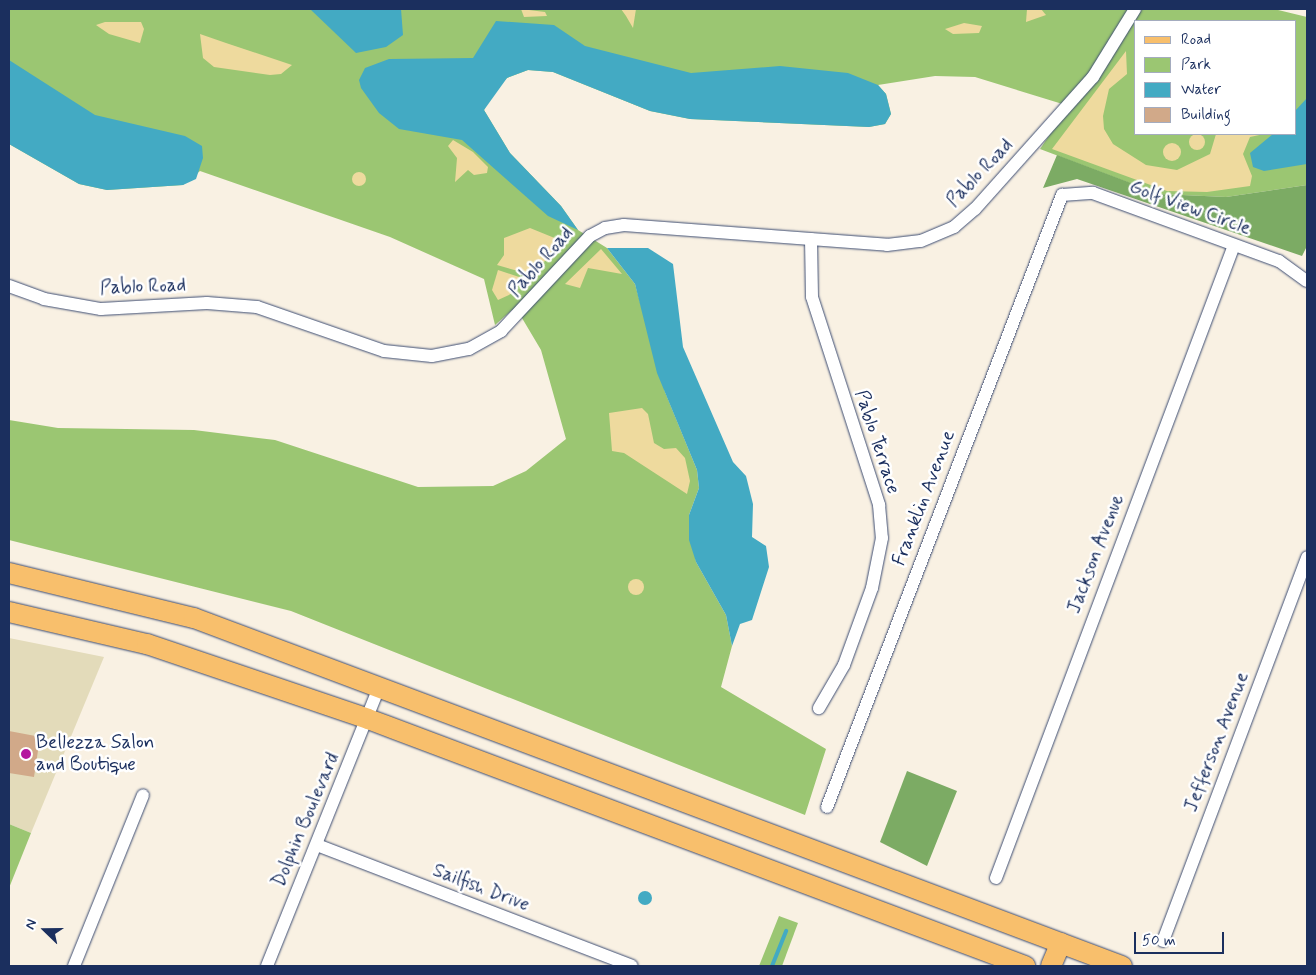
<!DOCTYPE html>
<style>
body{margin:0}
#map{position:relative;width:1316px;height:975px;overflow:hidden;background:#f9f1e3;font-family:Mynerve,sans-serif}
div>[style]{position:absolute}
.built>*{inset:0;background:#e3dbba}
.green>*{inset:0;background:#9bc672}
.forest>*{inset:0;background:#7cab64}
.sand>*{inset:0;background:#eeda9e}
.round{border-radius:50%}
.water>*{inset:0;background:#43aac3}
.stream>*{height:4px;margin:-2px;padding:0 2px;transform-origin:2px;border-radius:2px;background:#43aac3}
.building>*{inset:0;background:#d1a989}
.roads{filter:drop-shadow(0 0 1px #3c4c72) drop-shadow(0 0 1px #3c4c72)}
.minor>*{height:12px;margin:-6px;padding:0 6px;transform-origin:6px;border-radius:6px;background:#fff}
.primary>*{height:20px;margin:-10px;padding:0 10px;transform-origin:10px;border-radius:10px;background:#f8bf6c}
.dots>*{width:14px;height:14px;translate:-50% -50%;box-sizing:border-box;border:2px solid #fff;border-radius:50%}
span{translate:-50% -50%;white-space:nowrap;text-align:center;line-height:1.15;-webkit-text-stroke:5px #fff;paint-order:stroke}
.street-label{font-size:19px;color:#1b2f5e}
.poi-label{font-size:19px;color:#1b2f5e}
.left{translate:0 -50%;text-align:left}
.frame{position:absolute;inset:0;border:10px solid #1b2f5e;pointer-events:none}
.legend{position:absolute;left:1134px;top:20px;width:162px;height:115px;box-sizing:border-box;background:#fff;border:1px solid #a4acbf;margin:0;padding:6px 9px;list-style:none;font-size:15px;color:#1b2f5e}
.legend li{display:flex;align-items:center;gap:10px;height:25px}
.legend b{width:25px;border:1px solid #a4acbf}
.north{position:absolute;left:20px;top:905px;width:50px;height:50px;-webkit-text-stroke:4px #fff;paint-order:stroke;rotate:292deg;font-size:14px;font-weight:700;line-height:20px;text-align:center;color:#1b2f5e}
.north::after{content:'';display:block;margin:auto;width:18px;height:22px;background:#1b2f5e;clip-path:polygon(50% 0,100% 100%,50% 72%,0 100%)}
.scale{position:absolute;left:1134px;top:932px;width:90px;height:22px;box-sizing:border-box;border:2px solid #1b2f5e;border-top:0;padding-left:6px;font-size:15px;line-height:18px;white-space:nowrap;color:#1b2f5e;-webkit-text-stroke:4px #fff;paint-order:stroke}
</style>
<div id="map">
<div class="built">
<div style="clip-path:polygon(9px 638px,104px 657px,31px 833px,9px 824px)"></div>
</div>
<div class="green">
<div style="clip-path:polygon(evenodd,9px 9px,1274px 9px,1307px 17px,1307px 185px,1226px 197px,1159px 194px,1040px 149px,1069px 106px,975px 77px,935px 76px,878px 85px,886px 94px,891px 114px,885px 124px,869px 127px,690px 119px,650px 111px,553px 72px,528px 70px,507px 78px,491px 96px,484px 110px,510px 153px,561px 206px,578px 230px,607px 248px,635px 284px,665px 392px,697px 470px,699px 488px,689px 515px,696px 562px,726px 615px,732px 646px,721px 687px,826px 749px,805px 815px,291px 611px,9px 540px,9px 420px,58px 428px,194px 430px,275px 440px,418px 487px,493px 486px,526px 471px,566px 439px,541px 350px,519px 313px,512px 310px,495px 325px,484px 279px,390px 237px,200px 171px,183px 185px,107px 190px,79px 184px,9px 144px,9px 9px,1135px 21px,1295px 21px,1295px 134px,1135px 134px,1135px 21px)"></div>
<div style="clip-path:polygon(9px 824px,31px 833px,9px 888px)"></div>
<div style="clip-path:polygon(779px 916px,798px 923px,782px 966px,759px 966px)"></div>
</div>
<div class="forest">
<div style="clip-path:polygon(1057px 155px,1160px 194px,1226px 197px,1307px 185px,1307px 246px,1302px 256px,1077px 179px,1043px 188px)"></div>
<div style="clip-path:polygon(907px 771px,957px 791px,927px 866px,880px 842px)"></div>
</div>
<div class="sand">
<div style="clip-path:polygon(521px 9px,545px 12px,547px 16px,524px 17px)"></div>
<div style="clip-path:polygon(621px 9px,636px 9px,633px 28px,626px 16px)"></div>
<div style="clip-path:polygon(1027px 9px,1041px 9px,1046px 15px,1026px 22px)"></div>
<div style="clip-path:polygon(105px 22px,141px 22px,144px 29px,140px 43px,109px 34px,96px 25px)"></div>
<div style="clip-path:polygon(964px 23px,982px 26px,979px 33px,953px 34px,945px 29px)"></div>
<div style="clip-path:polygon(200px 34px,226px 43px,292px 65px,281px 74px,270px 75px,214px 67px,203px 58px)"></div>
<div style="clip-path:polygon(1126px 51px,1127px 74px,1109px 89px,1103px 116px,1104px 129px,1113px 144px,1146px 165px,1177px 170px,1210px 154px,1216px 134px,1264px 134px,1250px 137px,1243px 154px,1252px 176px,1250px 186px,1207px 192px,1167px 191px,1052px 149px)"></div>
<div class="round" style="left:1189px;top:134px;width:16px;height:16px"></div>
<div style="clip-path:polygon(453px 140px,473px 152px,488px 167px,487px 173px,474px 175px,468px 170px,455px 182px,457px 158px,448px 146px)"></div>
<div class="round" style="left:1163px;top:143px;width:18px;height:18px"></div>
<div class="round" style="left:352px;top:172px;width:14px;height:14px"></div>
<div style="clip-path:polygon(530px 228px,557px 239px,557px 254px,525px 273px,497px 265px,504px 255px,504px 238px)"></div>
<div style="clip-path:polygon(601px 249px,622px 274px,588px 268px,580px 288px,565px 284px)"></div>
<div style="clip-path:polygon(498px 270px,522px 278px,513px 293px,498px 300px,492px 290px)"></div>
<div style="clip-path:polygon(642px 408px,648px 414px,654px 443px,664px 449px,676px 448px,685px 458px,690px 481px,687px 494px,624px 453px,612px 451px,609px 413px)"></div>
<div class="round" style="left:628px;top:579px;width:16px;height:16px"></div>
</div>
<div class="water">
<div style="clip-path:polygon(310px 9px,401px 9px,403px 35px,386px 47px,356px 53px)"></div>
<div style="clip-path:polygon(496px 21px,554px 25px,585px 46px,691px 73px,780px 66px,848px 73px,878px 85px,886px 94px,891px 114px,885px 124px,869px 127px,690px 119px,650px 111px,553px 72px,528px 70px,507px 78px,484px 110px,510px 153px,561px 206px,578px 230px,548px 216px,462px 140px,399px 129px,379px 113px,361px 88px,359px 80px,365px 68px,389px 59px,473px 58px)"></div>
<div style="clip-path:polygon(9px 60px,95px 115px,185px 136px,202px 146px,203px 158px,196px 179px,183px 185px,107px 190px,79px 184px,9px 144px)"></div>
<div style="clip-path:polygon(1307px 98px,1307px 164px,1264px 171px,1253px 167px,1250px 153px,1273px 134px,1295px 134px,1295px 111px)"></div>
<div style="clip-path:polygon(607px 248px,648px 248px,673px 264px,683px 347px,733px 462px,746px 476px,753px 504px,752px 537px,766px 546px,769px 567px,752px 620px,740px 624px,732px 646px,726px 615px,696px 562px,689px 540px,689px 515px,699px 488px,697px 470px,657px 373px,635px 284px)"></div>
<div class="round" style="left:638px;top:891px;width:14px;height:14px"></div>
</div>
<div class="stream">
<div style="left:772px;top:966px;width:38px;rotate:-68deg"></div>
</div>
<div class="building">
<div style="clip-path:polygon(9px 731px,46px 738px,44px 744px,39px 744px,34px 777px,9px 773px)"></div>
</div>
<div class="roads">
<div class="minor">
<div style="left:811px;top:239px;width:58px;rotate:89deg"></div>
<div style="left:812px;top:297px;width:219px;rotate:72.1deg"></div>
<div style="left:879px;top:505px;width:33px;rotate:85deg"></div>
<div style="left:882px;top:538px;width:51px;rotate:101.3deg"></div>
<div style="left:872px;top:588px;width:82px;rotate:110deg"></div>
<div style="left:844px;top:665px;width:50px;rotate:120.2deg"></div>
<div style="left:9px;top:286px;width:37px;rotate:20deg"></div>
<div style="left:44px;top:299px;width:58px;rotate:10deg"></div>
<div style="left:101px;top:309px;width:106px;rotate:-3.2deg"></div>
<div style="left:207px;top:303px;width:50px;rotate:4.6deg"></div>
<div style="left:257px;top:307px;width:134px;rotate:19.1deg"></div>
<div style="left:384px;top:351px;width:48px;rotate:5.9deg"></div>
<div style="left:432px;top:356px;width:38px;rotate:-11deg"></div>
<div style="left:469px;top:349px;width:37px;rotate:-29deg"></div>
<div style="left:501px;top:331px;width:130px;rotate:-46.9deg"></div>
<div style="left:590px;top:236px;width:17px;rotate:-28deg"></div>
<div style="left:605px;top:228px;width:19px;rotate:-9deg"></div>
<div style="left:624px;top:225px;width:264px;rotate:4.3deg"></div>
<div style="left:887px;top:245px;width:34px;rotate:-7deg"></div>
<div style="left:921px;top:241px;width:36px;rotate:-23deg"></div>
<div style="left:954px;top:227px;width:28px;rotate:-41deg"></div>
<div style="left:975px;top:209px;width:177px;rotate:-48.2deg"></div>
<div style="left:1093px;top:77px;width:80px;rotate:-58.3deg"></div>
<div style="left:827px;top:807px;width:656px;rotate:-68.99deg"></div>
<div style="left:1062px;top:195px;width:31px;rotate:-4deg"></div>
<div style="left:1093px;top:193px;width:198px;rotate:20.1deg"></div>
<div style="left:1279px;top:261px;width:34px;rotate:36deg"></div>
<div style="left:317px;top:845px;width:337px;rotate:21deg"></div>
<div style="left:996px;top:878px;width:676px;rotate:-69.39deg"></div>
<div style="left:1163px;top:941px;width:410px;rotate:-69.4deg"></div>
<div style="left:74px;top:966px;width:184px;rotate:-68deg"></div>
<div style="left:267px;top:966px;width:301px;rotate:-68.1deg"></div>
</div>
<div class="primary">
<div style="left:9px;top:573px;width:190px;rotate:13.7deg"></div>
<div style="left:194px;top:618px;width:991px;rotate:20.56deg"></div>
<div style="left:9px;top:612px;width:142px;rotate:13.1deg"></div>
<div style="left:147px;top:644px;width:233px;rotate:18.7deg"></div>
<div style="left:368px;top:719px;width:702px;rotate:20.6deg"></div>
<div style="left:1051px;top:966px;width:25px;rotate:-67deg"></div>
</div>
</div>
<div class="dots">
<div style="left:26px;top:754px;background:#b5179e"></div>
</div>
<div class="street-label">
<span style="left:980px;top:173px;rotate:-46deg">Pablo Road</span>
<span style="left:1190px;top:208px;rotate:20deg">Golf View Circle</span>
<span style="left:541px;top:262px;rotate:-48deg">Pablo Road</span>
<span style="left:143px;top:287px;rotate:-2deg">Pablo Road</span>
<span style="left:877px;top:442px;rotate:72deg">Pablo Terrace</span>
<span style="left:924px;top:498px;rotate:-69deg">Franklin Avenue</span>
<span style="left:1096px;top:554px;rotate:-69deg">Jackson Avenue</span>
<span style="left:1217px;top:742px;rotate:-69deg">Jefferson Avenue</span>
<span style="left:306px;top:820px;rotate:-67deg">Dolphin Boulevard</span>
<span style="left:481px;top:888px;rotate:21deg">Sailfish Drive</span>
</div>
<div class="poi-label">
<span class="left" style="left:36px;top:754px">Bellezza Salon<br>and Boutique</span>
</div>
<div class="frame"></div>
<ul class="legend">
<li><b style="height:6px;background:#f8bf6c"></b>Road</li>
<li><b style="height:14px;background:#9bc672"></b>Park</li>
<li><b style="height:14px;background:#43aac3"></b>Water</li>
<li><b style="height:14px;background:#d1a989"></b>Building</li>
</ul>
<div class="north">N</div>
<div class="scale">50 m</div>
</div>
